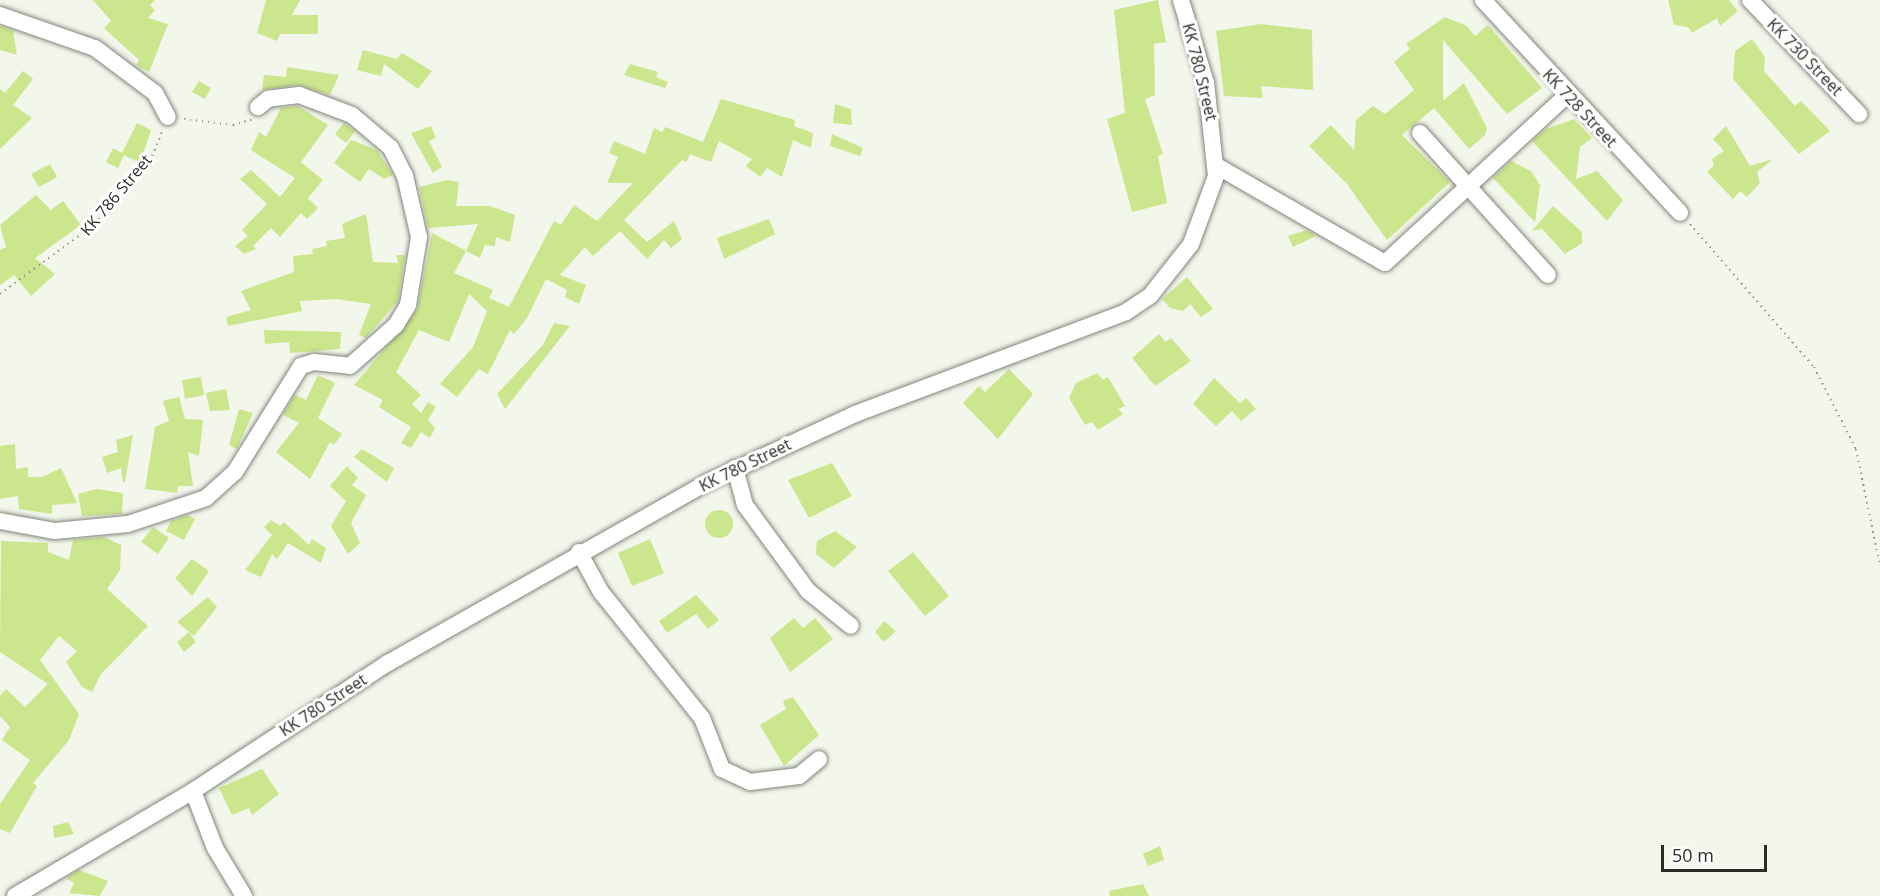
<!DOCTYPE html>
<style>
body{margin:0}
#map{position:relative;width:1880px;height:896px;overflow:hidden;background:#f2f6eb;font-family:"Open Sans",sans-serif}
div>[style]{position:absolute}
.building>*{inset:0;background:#cbe68c}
.round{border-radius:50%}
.path>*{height:2px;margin-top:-1px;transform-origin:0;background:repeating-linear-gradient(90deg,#94978f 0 1.5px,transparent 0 6px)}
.roads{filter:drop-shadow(0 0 2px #83867c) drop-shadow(0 0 2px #83867c)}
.street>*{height:16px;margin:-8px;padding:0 8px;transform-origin:8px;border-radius:8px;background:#fff}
span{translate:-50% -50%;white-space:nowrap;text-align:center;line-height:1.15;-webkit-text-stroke:6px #fff;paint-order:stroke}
.street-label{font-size:16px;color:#2c2d29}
.scale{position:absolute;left:1661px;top:845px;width:106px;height:27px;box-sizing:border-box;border:3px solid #2c2d29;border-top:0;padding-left:8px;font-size:18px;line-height:21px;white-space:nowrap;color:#2c2d29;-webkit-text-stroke:4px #fff;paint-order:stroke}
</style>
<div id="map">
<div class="building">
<div style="clip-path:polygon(93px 0,155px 0,150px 5px,155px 10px,148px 18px,168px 24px,149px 72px,136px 65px,139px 60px,104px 28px,111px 21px)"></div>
<div style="clip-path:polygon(266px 0,300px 0,292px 15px,318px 15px,318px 34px,280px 34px,277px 41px,257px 33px)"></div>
<div style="clip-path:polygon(1158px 0,1166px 42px,1154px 44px,1155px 95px,1145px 99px,1163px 154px,1158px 156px,1167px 203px,1132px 212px,1107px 119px,1125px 113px,1114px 10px)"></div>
<div style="clip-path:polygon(1668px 0,1729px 0,1738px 11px,1720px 26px,1717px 18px,1692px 33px,1688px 27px,1674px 25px)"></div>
<div style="clip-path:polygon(1445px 17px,1467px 26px,1475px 36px,1488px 25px,1542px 88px,1507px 114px,1443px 40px,1443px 101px,1464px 83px,1487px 128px,1485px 135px,1469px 149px,1434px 108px,1402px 135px,1450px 182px,1387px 240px,1347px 184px,1309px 146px,1331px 125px,1354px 150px,1356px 120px,1373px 106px,1385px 114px,1414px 90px,1394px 62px,1410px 49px,1406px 44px)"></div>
<div style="clip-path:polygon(1261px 24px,1312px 30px,1313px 90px,1261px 86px,1263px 98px,1224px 96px,1216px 31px)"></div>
<div style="clip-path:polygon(0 26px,13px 31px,17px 55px,0 50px)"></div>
<div style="clip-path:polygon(1752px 39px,1765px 57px,1764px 71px,1795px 106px,1801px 101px,1830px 131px,1799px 154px,1733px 79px,1735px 51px)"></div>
<div style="clip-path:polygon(363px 50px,397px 59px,402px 53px,432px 71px,418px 89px,384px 64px,381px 76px,357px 70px)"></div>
<div style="clip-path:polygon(630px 64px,658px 72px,656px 77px,668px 82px,665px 88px,624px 75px)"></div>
<div style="clip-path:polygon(287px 67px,339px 75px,330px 95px,298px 85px,262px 90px,264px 75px,286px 77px)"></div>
<div style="clip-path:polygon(23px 71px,33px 79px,13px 105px,32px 118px,0 149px,0 89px,5px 93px)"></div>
<div style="clip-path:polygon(199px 81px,211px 88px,205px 99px,192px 92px)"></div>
<div style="clip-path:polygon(721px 99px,795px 120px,794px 126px,813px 133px,811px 148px,793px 140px,782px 177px,767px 168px,760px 177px,746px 166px,752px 159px,719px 141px,711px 162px,690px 154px,686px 162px,682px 160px,624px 220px,647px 242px,674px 221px,682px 239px,671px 248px,664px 240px,647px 259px,620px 231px,593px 256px,585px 247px,560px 275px,586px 285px,579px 304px,565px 297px,567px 290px,546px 279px,527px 318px,514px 334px,510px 330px,488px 374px,479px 369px,457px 397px,440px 384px,473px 347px,487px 311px,469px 294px,449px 342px,419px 330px,396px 372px,421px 395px,412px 404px,421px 413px,428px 402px,436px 407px,428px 420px,435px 428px,430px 438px,421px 432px,411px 448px,401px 443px,411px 427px,379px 407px,383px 400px,354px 385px,417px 310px,432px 233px,466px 251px,454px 273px,493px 290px,489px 298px,509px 307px,554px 221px,561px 225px,574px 205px,597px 221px,633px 183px,607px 183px,618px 157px,609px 153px,614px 141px,645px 154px,654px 128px,662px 132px,665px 127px,703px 142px)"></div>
<div style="clip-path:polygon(835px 104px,851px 109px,852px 125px,833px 123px)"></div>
<div style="clip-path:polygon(298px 106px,328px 125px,301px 162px,323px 180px,308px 198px,318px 208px,307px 219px,301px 213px,280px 237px,271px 228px,253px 246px,256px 249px,244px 254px,235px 246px,248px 236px,242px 230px,267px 204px,240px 179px,251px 170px,280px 197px,295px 178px,251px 150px,259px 132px,266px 137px,281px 108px)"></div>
<div style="clip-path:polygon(1574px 119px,1592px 138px,1580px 147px,1576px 179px,1597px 171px,1623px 200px,1607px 221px,1532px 141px,1546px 129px)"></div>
<div style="clip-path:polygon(137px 123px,151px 130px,140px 163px,124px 155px,118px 168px,106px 162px,113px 148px,122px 153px)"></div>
<div style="clip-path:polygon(344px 123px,355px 131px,346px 143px,335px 134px)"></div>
<div style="clip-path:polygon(431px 126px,436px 138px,429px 141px,442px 167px,433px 173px,411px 133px)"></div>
<div style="clip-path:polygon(1726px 126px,1750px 166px,1773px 159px,1757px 172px,1760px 183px,1747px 197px,1740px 191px,1733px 199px,1707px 172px,1714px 166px,1712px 159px,1724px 151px,1713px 139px)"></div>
<div style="clip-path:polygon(832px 134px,863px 148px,860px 156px,830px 146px)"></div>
<div style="clip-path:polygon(351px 140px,377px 150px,393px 175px,384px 179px,369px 169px,360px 182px,334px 163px)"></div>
<div style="clip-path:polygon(1511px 161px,1531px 171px,1540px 185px,1535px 222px,1493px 178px)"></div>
<div style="clip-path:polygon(50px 164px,57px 177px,39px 187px,31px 174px)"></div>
<div style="clip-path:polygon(447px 180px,459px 182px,456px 206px,490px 206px,515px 215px,510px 242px,496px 237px,495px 246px,485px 245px,480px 258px,466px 251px,478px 224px,428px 228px,419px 187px)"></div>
<div style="clip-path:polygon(36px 195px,51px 210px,63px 201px,81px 225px,35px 258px,55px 274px,31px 296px,14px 275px,0 285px,0 250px,6px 247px,0 225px)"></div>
<div style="clip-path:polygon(1553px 206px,1582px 232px,1582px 243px,1565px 254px,1542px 229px,1532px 231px)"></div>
<div style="clip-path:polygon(366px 214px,373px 262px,398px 263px,396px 255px,405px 255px,398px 301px,366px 338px,359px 335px,371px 304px,336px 299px,300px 301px,302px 311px,228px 326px,226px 317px,251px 310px,241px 291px,294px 272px,293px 256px,313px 254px,312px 249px,327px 246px,326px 241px,345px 238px,342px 224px)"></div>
<div style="clip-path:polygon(769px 219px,775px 234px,724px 259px,717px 238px)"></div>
<div style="clip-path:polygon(1307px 230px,1316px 236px,1293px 247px,1288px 236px)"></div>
<div style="clip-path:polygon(1187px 277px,1213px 309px,1201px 317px,1190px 304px,1183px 311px,1170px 308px,1162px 299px)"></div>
<div style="clip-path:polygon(554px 323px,570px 326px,505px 409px,497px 394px,543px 345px)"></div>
<div style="clip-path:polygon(264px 330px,341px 332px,340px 349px,290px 353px,289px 342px,265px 344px)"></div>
<div style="clip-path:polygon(1159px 334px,1165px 342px,1171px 338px,1191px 361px,1155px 386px,1132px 358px)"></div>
<div style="clip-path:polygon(1009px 369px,1033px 394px,998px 439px,963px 403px,979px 386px,985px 392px)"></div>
<div style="clip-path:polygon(1097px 373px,1103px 380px,1108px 377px,1125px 406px,1118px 409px,1123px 414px,1098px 430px,1092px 422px,1085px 425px,1069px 398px,1076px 383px)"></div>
<div style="clip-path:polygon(318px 375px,335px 383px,318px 418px,342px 434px,334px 445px,330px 442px,310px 479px,276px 452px,299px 423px,283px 415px,285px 411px,295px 395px,306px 400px)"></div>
<div style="clip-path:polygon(201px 377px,204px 395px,185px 399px,182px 380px)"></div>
<div style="clip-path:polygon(1214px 378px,1240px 403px,1246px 398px,1256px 409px,1241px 421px,1232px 411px,1216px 426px,1193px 404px)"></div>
<div style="clip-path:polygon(226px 389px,230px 410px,210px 411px,206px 393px)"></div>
<div style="clip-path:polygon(179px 397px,185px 419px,203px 420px,199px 456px,188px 452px,193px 486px,178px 486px,177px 493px,145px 489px,155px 427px,169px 421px,163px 401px)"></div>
<div style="clip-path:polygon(239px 409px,253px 413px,237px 449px,229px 445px)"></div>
<div style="clip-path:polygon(133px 435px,125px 482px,123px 482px,121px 468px,107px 473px,102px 457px,118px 452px,116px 440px)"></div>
<div style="clip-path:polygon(15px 444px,16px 469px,28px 467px,28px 477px,42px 477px,61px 468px,77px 503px,52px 505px,52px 514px,19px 509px,18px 496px,0 499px,0 446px)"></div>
<div style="clip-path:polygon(362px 449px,394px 468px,387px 482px,354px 457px)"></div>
<div style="clip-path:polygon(832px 463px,852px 496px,809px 518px,788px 480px)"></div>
<div style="clip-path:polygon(347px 466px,358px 478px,352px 485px,366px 495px,351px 523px,360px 543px,348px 554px,331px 526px,346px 501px,330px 486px)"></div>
<div style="clip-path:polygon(97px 489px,123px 493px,122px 514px,82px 516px,78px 494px)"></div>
<div class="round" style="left:705px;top:510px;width:28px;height:28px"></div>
<div style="clip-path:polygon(187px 515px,195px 519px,184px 540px,166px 531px,171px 521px)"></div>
<div style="clip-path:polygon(271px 520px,280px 526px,284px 522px,309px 545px,312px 539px,326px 548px,321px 563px,288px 543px,277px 559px,272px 554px,261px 577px,245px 570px,272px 535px,264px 527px)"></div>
<div style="clip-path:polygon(153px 527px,169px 538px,158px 554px,141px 542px)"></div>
<div style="clip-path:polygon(835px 531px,857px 547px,834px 568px,816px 554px,817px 541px)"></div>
<div style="clip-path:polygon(104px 537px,121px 545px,120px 570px,107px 589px,148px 626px,101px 674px,92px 692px,82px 687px,66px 662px,77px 651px,59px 636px,40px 660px,79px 714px,69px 740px,33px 783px,37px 786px,10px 833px,0 829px,0 804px,30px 760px,2px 740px,10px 727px,0 716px,0 696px,6px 689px,25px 707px,48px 684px,0 652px,1px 541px,48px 543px,48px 552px,69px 560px,73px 540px)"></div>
<div style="clip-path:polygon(650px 539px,664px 573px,632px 586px,618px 553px)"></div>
<div style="clip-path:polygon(913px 552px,949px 596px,925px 616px,888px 571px)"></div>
<div style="clip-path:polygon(192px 559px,209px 571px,192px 596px,175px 578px)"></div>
<div style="clip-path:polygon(696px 595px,719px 620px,708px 629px,696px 614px,667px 633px,659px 621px)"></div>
<div style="clip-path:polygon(208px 597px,217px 607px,194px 636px,177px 622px)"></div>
<div style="clip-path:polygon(794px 618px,803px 628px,815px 618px,833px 639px,790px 672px,770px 638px)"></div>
<div style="clip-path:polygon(884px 621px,896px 631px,884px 642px,875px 632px)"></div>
<div style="clip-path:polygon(189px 632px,196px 642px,184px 652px,177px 642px)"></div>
<div style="clip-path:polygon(793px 697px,819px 735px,784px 766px,760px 725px,786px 709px,783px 701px)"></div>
<div style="clip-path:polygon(262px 769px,279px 794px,252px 815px,249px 808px,232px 815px,219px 788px)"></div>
<div style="clip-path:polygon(68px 822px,74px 834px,54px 838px,53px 826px)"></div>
<div style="clip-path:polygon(1160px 846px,1164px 860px,1148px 866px,1143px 854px)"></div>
<div style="clip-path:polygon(79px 870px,108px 881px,100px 896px,69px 893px,74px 883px,66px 878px)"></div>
<div style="clip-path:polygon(1143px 884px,1149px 896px,1110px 896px,1109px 891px)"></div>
</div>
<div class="path">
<div style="left:184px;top:119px;width:49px;rotate:7deg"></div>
<div style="left:233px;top:125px;width:19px;rotate:-16deg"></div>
<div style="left:1690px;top:224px;width:189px;rotate:49.1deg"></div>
<div style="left:1814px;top:367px;width:92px;rotate:62.9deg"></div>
<div style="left:1856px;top:449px;width:119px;rotate:78.4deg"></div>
<div style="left:0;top:294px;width:118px;rotate:-36.4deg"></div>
<div style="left:95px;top:224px;width:89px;rotate:-50deg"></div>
<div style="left:152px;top:156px;width:28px;rotate:-67deg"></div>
</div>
<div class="roads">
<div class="street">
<div style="left:1483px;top:0;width:290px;rotate:47.2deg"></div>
<div style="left:1750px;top:0;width:158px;rotate:46.3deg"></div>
<div style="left:0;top:15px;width:101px;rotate:19.2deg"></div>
<div style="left:95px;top:48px;width:75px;rotate:36.9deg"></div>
<div style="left:155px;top:93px;width:27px;rotate:62deg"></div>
<div style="left:1420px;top:133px;width:191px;rotate:48deg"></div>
<div style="left:1215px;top:165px;width:196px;rotate:30deg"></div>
<div style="left:1385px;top:263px;width:246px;rotate:-42.7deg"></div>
<div style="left:735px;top:468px;width:38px;rotate:75deg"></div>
<div style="left:745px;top:505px;width:107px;rotate:53.8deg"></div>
<div style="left:808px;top:591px;width:55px;rotate:39.1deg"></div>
<div style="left:0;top:521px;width:56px;rotate:10.3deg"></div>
<div style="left:55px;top:531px;width:73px;rotate:-5.5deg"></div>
<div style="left:128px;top:524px;width:82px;rotate:-18.4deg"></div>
<div style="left:206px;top:498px;width:39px;rotate:-42deg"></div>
<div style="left:235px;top:472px;width:125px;rotate:-58.1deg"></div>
<div style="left:301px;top:366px;width:14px;rotate:-17deg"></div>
<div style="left:314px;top:362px;width:36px;rotate:6deg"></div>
<div style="left:350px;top:366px;width:62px;rotate:-41.7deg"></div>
<div style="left:396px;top:325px;width:23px;rotate:-59deg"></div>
<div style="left:408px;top:305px;width:69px;rotate:-80.8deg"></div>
<div style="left:419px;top:237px;width:63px;rotate:-102.9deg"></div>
<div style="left:405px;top:176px;width:31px;rotate:-117deg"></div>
<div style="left:391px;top:148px;width:51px;rotate:-139.8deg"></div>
<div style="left:352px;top:115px;width:57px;rotate:-159.3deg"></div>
<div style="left:299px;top:95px;width:31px;rotate:173deg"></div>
<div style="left:268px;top:99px;width:13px;rotate:141deg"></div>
<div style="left:579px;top:552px;width:46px;rotate:61.2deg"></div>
<div style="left:601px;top:592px;width:161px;rotate:51.3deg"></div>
<div style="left:702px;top:718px;width:55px;rotate:68.6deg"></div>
<div style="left:722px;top:769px;width:31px;rotate:25deg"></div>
<div style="left:750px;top:782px;width:49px;rotate:-7deg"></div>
<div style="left:799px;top:776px;width:26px;rotate:-40deg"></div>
<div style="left:15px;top:896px;width:207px;rotate:-30.5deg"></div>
<div style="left:244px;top:896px;width:56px;rotate:-121.1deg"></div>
<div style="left:215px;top:848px;width:61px;rotate:-111.1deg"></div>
<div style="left:193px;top:791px;width:233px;rotate:-33.3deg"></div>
<div style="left:388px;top:663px;width:368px;rotate:-29.5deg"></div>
<div style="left:708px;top:482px;width:162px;rotate:-24.8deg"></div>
<div style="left:855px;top:414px;width:290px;rotate:-20.6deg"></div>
<div style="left:1126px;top:312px;width:29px;rotate:-34deg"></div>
<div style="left:1150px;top:296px;width:66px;rotate:-51.7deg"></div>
<div style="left:1191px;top:244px;width:72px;rotate:-69.8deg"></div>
<div style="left:1216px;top:176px;width:94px;rotate:-96.1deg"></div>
<div style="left:1206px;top:83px;width:87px;rotate:-106.8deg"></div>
</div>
</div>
<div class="street-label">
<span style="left:1805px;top:57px;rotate:46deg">KK 730 Street</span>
<span style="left:1200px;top:72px;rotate:76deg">KK 780 Street</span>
<span style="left:1580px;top:108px;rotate:47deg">KK 728 Street</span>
<span style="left:116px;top:195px;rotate:-50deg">KK 786 Street</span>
<span style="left:745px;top:465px;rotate:-26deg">KK 780 Street</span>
<span style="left:323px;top:705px;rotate:-33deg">KK 780 Street</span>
</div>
<div class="scale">50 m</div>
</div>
